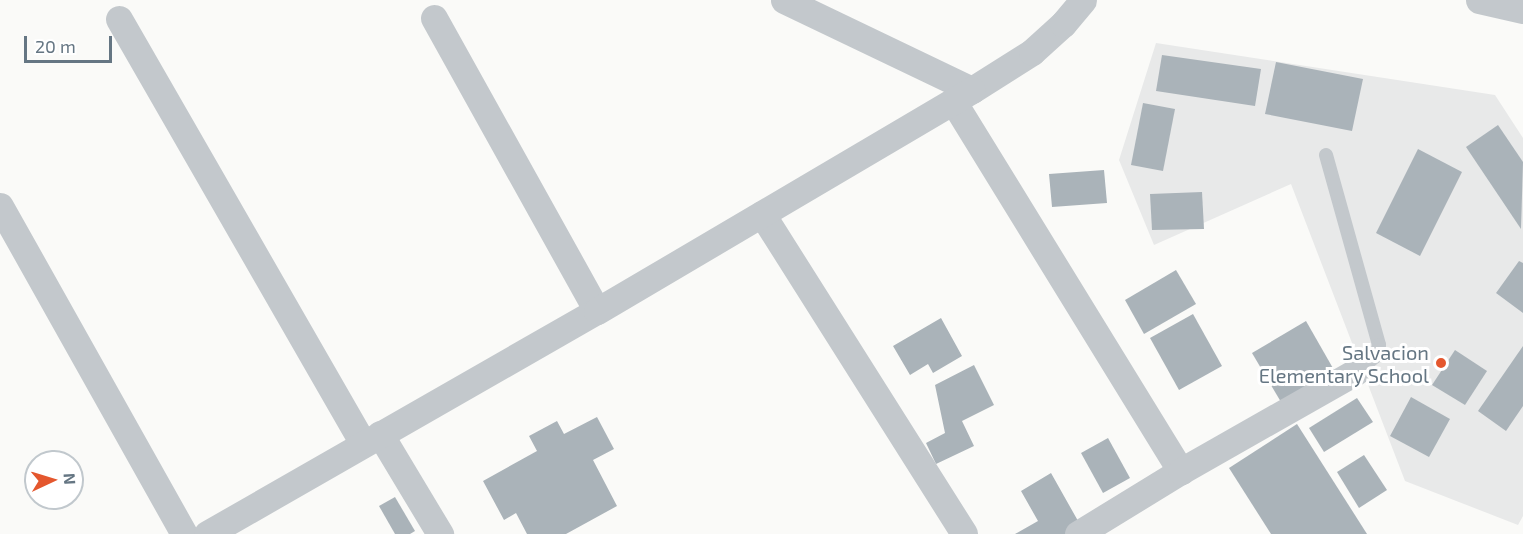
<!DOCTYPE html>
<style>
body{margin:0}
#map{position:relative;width:1523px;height:534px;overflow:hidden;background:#fafaf8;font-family:"Exo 2",sans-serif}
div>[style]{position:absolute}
.built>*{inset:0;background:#e8e9e9}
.building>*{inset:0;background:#aab3b9}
.lane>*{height:14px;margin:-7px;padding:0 7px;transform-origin:7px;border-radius:7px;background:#c3c8cc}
.street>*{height:27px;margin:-13.5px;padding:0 13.5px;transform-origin:13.5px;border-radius:13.5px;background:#c3c8cc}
.dots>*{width:16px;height:16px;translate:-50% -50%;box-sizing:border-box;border:3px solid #fff;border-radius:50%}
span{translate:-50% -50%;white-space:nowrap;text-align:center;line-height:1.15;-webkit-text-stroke:6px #fff;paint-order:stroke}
.poi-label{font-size:20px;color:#657683}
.right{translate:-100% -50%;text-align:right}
.north{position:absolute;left:24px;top:450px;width:60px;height:60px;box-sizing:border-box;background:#fff;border:2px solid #c1c8cd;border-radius:50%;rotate:86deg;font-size:16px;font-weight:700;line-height:24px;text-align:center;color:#657683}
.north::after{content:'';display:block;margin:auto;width:21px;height:27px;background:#e4572e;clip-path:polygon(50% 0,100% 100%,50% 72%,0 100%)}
.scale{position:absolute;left:24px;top:36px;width:88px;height:27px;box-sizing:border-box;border:3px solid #657683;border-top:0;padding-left:8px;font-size:18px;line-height:21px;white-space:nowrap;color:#657683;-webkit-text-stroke:4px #fff;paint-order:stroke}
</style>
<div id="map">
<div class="built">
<div style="clip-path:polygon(1156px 43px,1495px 95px,1523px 138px,1523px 516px,1518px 525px,1405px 481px,1291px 184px,1154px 245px,1119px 160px)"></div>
</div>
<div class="building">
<div style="clip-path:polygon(1162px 55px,1261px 69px,1255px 106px,1156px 91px)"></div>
<div style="clip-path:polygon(1276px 62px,1363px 79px,1352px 131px,1265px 114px)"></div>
<div style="clip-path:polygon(1143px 103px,1175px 109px,1163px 171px,1131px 165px)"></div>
<div style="clip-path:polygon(1498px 125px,1523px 162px,1521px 229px,1466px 147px)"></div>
<div style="clip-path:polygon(1418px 149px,1462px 172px,1420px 256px,1376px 233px)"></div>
<div style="clip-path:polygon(1104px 170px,1107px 203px,1052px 207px,1049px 174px)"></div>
<div style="clip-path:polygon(1202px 192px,1204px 229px,1152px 230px,1150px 194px)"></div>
<div style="clip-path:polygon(1519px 261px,1523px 263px,1523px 313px,1496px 293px)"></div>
<div style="clip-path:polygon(1176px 270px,1196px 304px,1144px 334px,1125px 300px)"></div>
<div style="clip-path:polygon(1193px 314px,1222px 366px,1179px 390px,1150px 338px)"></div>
<div style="clip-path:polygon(941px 318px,962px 356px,933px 373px,928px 364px,910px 375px,893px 346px)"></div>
<div style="clip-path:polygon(1306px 321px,1334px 370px,1281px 402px,1252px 353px)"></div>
<div style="clip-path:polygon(1523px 346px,1523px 406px,1506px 431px,1478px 411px)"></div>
<div style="clip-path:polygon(1455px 350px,1487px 371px,1465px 405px,1432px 385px)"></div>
<div style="clip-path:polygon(974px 365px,994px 405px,962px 421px,974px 446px,936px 464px,926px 443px,945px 433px,935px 385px)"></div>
<div style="clip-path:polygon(1411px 397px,1450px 419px,1429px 457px,1390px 436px)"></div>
<div style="clip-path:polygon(1357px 398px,1373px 422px,1324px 452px,1309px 428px)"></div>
<div style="clip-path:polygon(597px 417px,614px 449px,593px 460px,617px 506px,566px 534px,527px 534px,516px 513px,504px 520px,483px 481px,537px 451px,529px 436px,557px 421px,564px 434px)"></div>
<div style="clip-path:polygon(1297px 424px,1367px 534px,1271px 534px,1229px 468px)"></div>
<div style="clip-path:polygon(1108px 438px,1130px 478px,1103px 493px,1081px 453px)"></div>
<div style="clip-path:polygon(1364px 455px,1387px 490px,1359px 508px,1337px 472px)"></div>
<div style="clip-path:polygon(1051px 473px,1082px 528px,1071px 534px,1015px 534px,1038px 521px,1021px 491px)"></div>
<div style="clip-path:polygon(395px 497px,415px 531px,410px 534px,395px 534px,379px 506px)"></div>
</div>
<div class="lane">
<div style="left:1326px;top:155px;width:197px;rotate:74.4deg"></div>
<div style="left:1379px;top:345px;width:11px;rotate:105deg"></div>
<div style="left:1376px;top:356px;width:24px;rotate:142deg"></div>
</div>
<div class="street">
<div style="left:784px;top:0;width:208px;rotate:25.6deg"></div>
<div style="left:972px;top:90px;width:71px;rotate:-32.3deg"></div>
<div style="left:1032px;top:52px;width:42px;rotate:-42.1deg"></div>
<div style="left:1063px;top:24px;width:31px;rotate:-50deg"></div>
<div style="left:1479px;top:0;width:45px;rotate:12.8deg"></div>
<div style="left:434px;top:18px;width:335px;rotate:60.9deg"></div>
<div style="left:119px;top:19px;width:489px;rotate:60.1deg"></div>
<div style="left:953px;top:101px;width:435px;rotate:58.4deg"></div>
<div style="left:0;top:206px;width:376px;rotate:60.7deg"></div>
<div style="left:762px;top:214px;width:378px;rotate:57.7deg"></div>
<div style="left:380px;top:434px;width:117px;rotate:59deg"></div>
<div style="left:207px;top:534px;width:449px;rotate:-29.8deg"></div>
<div style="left:597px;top:311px;width:435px;rotate:-30.5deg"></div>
<div style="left:1078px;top:534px;width:121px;rotate:-31.5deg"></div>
<div style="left:1181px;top:471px;width:202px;rotate:-29.6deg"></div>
</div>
<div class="dots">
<div style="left:1441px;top:363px;background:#e4572e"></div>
</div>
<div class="poi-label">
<span class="right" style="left:1429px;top:364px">Salvacion<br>Elementary School</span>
</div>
<div class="north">N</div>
<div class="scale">20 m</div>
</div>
